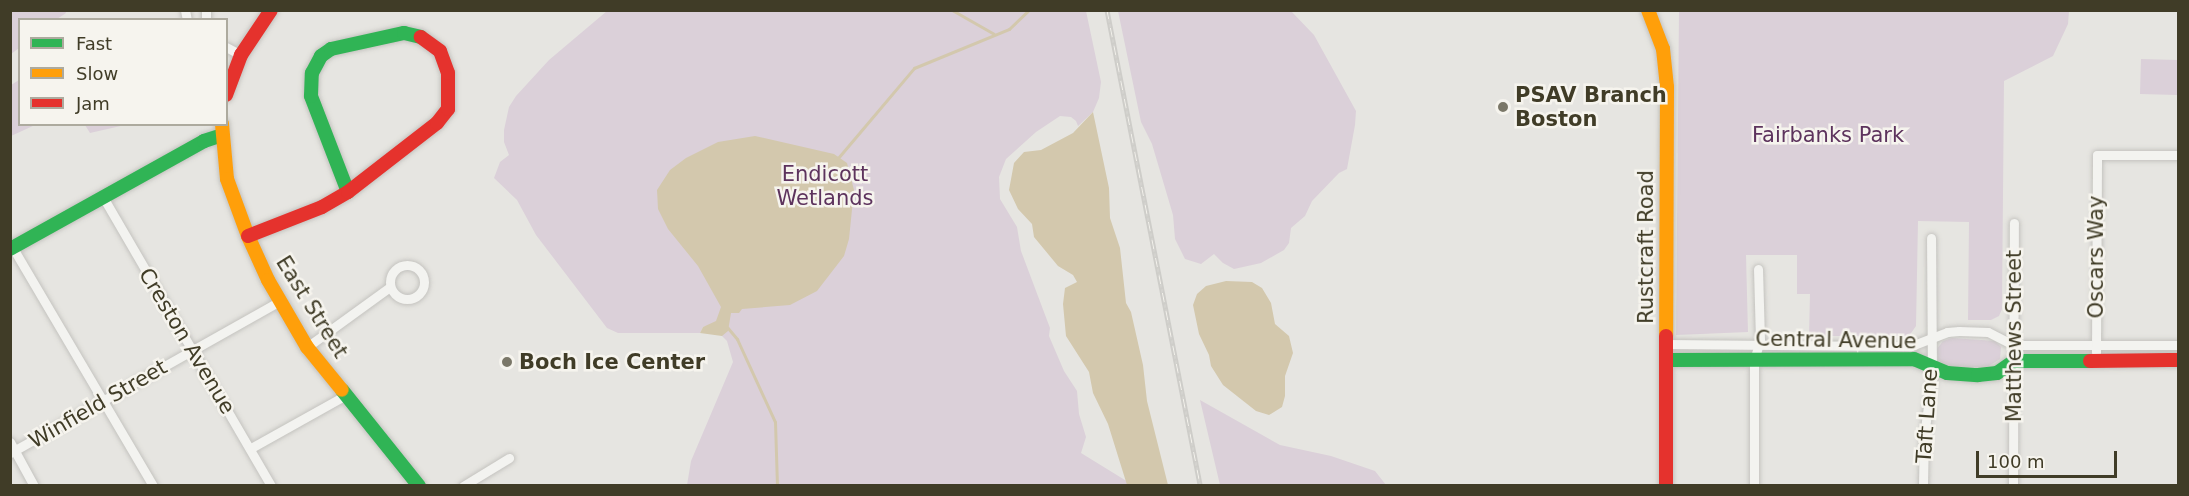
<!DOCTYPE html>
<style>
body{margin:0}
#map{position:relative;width:2189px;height:496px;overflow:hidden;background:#e6e5e1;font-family:"DejaVu Sans",sans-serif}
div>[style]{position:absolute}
.green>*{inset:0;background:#dbd0d9}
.water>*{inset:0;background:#d3c8ad}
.stream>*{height:3px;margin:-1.5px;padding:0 1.5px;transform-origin:1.5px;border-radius:1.5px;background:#d3c8ad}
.roads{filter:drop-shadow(0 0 2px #c4c3bf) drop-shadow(0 0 2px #c4c3bf)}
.street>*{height:9px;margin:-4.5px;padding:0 4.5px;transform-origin:4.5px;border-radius:4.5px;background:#f3f3f0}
.street>.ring{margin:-4.5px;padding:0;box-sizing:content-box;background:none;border:9px solid #f3f3f0;border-radius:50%}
.fast>*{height:14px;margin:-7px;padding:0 7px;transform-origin:7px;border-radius:7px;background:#30b455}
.slow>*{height:14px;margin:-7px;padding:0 7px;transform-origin:7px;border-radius:7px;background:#ff9f0a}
.jam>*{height:14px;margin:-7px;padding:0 7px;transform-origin:7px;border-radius:7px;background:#e5322d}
.rail>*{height:5px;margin-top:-2.5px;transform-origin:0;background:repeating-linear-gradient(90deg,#f6f4ee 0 9px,#cecdc9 0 18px);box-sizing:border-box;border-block:2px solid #cecdc9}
.dots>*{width:16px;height:16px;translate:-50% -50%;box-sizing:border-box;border:3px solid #f6f4ee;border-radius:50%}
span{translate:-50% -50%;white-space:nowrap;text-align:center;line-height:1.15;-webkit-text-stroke:5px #f6f4ee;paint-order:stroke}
.poi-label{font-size:21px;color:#403c27;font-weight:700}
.left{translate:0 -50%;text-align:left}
.park-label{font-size:21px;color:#5d335d}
.street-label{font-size:21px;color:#403c27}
.frame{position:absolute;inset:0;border:12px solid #403c27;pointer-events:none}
.legend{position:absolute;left:18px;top:18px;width:210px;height:108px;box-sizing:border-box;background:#f6f4ee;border:2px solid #adaa9e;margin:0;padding:8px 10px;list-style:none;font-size:18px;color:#403c27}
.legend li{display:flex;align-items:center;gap:12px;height:30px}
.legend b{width:30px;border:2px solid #adaa9e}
.scale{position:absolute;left:1976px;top:451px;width:141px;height:27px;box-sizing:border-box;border:3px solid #403c27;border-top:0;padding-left:8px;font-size:18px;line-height:21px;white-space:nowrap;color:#403c27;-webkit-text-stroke:4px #f6f4ee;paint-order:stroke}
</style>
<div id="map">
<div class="green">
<div style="clip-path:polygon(11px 10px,65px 10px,66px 13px,57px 19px,20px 20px,19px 48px,11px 54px)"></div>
<div style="clip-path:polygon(607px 11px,1086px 11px,1101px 82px,1099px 98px,1093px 112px,1078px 126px,1076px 121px,1071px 117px,1060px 116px,1036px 132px,1006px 159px,999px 177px,1000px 199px,1017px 227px,1021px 251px,1050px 328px,1049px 336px,1064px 371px,1077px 391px,1079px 414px,1086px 437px,1081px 453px,1133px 485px,687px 485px,691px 461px,733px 362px,727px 341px,711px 325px,703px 327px,700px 333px,618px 333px,607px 328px,536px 235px,517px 200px,494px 178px,500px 162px,509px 155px,504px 142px,504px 130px,509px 107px,516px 96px,549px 60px)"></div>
<div style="clip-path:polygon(1118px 11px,1291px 11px,1314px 35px,1356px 111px,1355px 125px,1347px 169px,1339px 173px,1312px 201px,1305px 216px,1291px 228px,1289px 243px,1284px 250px,1261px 263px,1234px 269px,1223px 263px,1214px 254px,1201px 264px,1185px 259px,1175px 239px,1173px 215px,1152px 144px,1141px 122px)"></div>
<div style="clip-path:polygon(1679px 11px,2069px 11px,2068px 24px,2053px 56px,2004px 81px,2002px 309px,1999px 316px,1991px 320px,1968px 320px,1969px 222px,1918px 221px,1916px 326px,1909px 336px,1809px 336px,1810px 294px,1797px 294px,1797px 255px,1746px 255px,1748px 332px,1676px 335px)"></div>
<div style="clip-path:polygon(2141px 59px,2178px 60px,2177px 95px,2140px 94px)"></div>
<div style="clip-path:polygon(19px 80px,20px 124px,35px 125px,11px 136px,11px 85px)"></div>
<div style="clip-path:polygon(85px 125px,125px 125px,90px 133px)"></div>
<div style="clip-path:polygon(1952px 338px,1995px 341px,2001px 347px,2000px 359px,1987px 367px,1947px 367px,1938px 360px,1937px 349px,1943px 341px)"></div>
<div style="clip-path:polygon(1200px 400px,1280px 445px,1331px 456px,1375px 471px,1386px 485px,1220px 485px)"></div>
</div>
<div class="water">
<div style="clip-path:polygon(1093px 112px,1109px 188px,1110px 218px,1120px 248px,1126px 303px,1131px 312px,1143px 365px,1147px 401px,1168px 485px,1127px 485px,1108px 424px,1093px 393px,1089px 372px,1066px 336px,1063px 304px,1065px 288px,1077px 282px,1073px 275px,1058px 266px,1034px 237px,1032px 224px,1018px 209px,1009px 190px,1014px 163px,1024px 152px,1041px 150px,1073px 133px)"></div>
<div style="clip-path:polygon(755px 136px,834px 154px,847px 163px,854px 190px,849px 239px,844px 256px,817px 291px,790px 305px,742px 309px,739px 313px,731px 313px,728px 331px,722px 336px,700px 333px,703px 327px,716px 321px,721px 307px,698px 266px,668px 229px,658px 209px,657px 190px,670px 170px,686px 158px,718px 142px)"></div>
<div style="clip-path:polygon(1226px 281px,1252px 282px,1262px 288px,1271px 303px,1275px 324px,1289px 336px,1293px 353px,1285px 376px,1285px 396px,1282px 407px,1269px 415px,1256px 411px,1223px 385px,1211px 366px,1209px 355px,1199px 334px,1193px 305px,1197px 294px,1206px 286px)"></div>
</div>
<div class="stream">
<div style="left:952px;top:10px;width:48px;rotate:29.7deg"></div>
<div style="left:838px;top:158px;width:118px;rotate:-49.8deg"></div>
<div style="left:914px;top:68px;width:103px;rotate:-22.3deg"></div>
<div style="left:1009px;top:29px;width:28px;rotate:-44deg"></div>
<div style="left:727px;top:327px;width:16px;rotate:50deg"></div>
<div style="left:737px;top:339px;width:91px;rotate:65.4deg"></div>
<div style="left:775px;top:422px;width:64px;rotate:88.2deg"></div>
</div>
<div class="roads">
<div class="street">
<div style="left:185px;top:10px;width:10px;rotate:79deg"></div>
<div style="left:206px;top:20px;width:10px;rotate:-90deg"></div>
<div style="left:226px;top:47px;width:17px;rotate:28deg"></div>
<div style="left:103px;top:197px;width:334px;rotate:59.8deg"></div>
<div style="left:10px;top:243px;width:282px;rotate:59.5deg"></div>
<div class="ring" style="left:390px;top:265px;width:25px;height:25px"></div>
<div style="left:1666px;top:344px;width:245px;rotate:0.5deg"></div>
<div style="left:1911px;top:346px;width:39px;rotate:-21deg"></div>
<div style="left:1947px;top:332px;width:12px;rotate:-5deg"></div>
<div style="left:1959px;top:331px;width:29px;rotate:2deg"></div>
<div style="left:1988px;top:332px;width:29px;rotate:27deg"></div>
<div style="left:2014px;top:345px;width:164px"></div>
<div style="left:307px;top:347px;width:102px;rotate:-35.9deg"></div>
<div style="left:2096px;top:352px;width:197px;rotate:-89.7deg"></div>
<div style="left:2097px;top:155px;width:81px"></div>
<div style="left:10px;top:442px;width:50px;rotate:61.4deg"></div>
<div style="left:251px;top:448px;width:109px;rotate:-29.2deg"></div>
<div style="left:10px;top:453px;width:310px;rotate:-29.4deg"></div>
<div style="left:463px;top:486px;width:54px;rotate:-31.3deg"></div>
<div style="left:1754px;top:486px;width:126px;rotate:-90deg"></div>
<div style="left:1754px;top:360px;width:21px;rotate:-73deg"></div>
<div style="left:1760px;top:340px;width:71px;rotate:-91.6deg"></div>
<div style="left:1923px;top:486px;width:50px;rotate:-88.9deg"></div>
<div style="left:1924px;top:436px;width:61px;rotate:-82.4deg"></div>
<div style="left:1932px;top:376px;width:138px;rotate:-90.4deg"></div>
<div style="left:2013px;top:486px;width:263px;rotate:-89.8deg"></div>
</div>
<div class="fast">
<div style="left:348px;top:192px;width:103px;rotate:-111.1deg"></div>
<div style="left:311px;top:96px;width:23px;rotate:-88deg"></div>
<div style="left:312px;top:73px;width:19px;rotate:-62deg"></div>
<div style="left:321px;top:56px;width:12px;rotate:-35deg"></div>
<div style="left:331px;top:49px;width:75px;rotate:-12.4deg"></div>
<div style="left:404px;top:33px;width:17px;rotate:13deg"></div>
<div style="left:10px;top:249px;width:222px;rotate:-29.1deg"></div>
<div style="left:204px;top:141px;width:19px;rotate:-18deg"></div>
<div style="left:1666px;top:360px;width:248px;rotate:-0.2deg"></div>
<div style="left:1914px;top:359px;width:36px;rotate:23deg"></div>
<div style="left:1947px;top:373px;width:31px;rotate:4deg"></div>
<div style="left:1978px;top:375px;width:19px;rotate:-6deg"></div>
<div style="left:1997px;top:373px;width:21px;rotate:-35deg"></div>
<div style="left:2014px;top:361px;width:76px"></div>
<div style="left:342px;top:390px;width:123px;rotate:51.3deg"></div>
</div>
<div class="slow">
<div style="left:1648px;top:10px;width:42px;rotate:69deg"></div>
<div style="left:1663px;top:49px;width:38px;rotate:84deg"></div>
<div style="left:1667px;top:87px;width:249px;rotate:90.2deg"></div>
<div style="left:222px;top:124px;width:55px;rotate:84.8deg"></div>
<div style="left:227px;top:179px;width:61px;rotate:69.8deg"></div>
<div style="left:248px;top:236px;width:48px;rotate:65.6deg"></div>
<div style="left:268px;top:280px;width:78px;rotate:59.8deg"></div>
<div style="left:307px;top:347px;width:55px;rotate:50.9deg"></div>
</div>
<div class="jam">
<div style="left:226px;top:95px;width:43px;rotate:-69.4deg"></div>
<div style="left:241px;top:55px;width:54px;rotate:-56.3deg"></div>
<div style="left:248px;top:236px;width:79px;rotate:-21.4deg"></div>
<div style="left:322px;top:207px;width:30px;rotate:-30deg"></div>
<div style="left:348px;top:192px;width:113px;rotate:-37.8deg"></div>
<div style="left:437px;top:123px;width:18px;rotate:-52deg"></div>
<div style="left:448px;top:109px;width:36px;rotate:-90deg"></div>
<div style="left:448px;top:73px;width:23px;rotate:-110deg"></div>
<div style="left:440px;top:51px;width:24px;rotate:-144deg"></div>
<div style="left:2090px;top:361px;width:88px;rotate:-0.7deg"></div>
<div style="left:1666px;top:486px;width:150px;rotate:-90deg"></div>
</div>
</div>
<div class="rail">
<div style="left:1107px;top:10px;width:485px;rotate:78.9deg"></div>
</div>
<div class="dots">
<div style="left:1503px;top:107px;background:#7a7768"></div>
<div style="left:507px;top:362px;background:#7a7768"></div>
</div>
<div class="poi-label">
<span class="left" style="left:1515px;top:107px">PSAV Branch<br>Boston</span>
<span class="left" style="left:519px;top:362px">Boch Ice Center</span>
</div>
<div class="park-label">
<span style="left:1828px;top:135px">Fairbanks Park</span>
<span style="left:825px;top:186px">Endicott<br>Wetlands</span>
</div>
<div class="street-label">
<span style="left:1646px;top:247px;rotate:-90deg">Rustcraft Road</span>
<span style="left:2096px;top:257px;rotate:-90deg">Oscars Way</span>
<span style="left:312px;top:307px;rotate:58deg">East Street</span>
<span style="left:2014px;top:336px;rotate:-90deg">Matthews Street</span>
<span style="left:1836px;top:340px;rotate:1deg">Central Avenue</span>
<span style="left:187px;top:341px;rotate:59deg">Creston Avenue</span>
<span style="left:98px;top:404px;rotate:-30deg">Winfield Street</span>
<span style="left:1927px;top:416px;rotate:-86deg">Taft Lane</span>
</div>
<div class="frame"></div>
<ul class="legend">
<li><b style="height:8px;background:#30b455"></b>Fast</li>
<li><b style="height:8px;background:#ff9f0a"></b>Slow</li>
<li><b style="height:8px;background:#e5322d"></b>Jam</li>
</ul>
<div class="scale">100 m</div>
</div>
